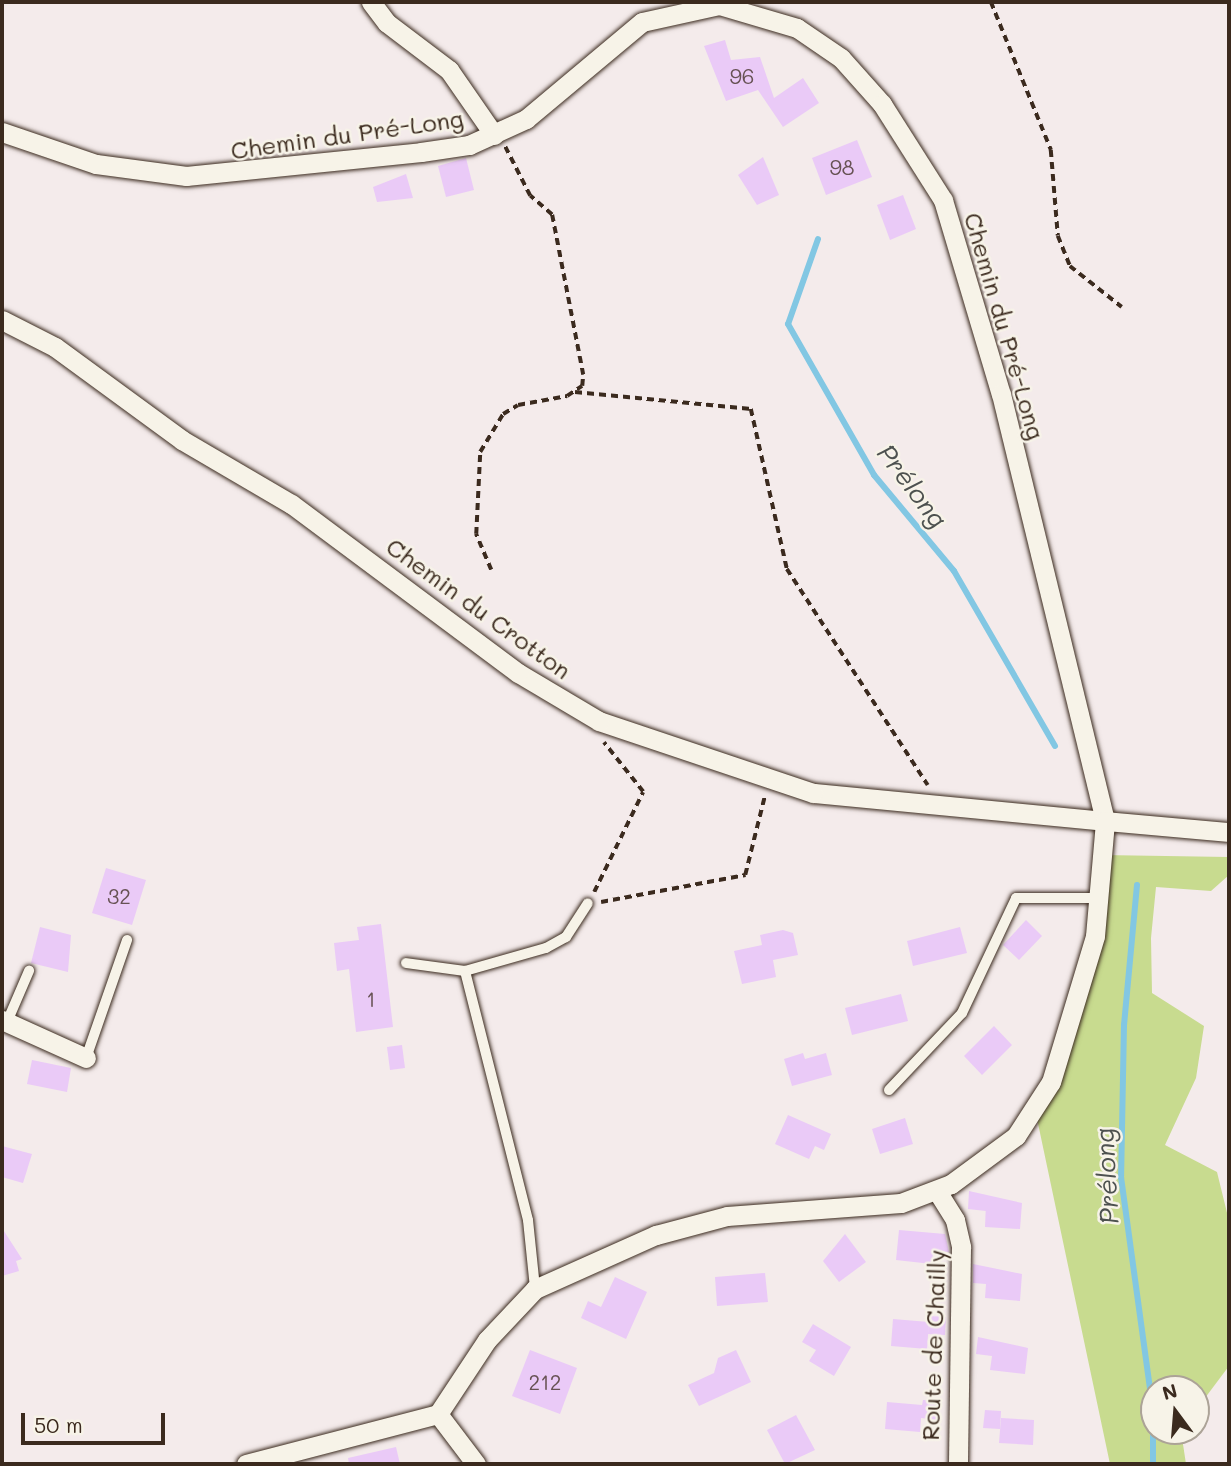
<!DOCTYPE html>
<meta charset="utf-8">
<style>
body{margin:0}
#map{position:relative;width:1231px;height:1466px;overflow:hidden;background:#f4ebeb;font-family:Mali,sans-serif}
div>[style]{position:absolute}
.green>*{inset:0;background:#c8db8f}
.stream>*{height:6px;margin:-3px;padding:0 3px;transform-origin:3px;border-radius:3px;background:#82c7e3}
.building>*{inset:0;background:#eacaf7}
.path>*{height:3.5px;margin-top:-1.75px;transform-origin:0;background:repeating-linear-gradient(90deg,#3b2a1e 0 7px,transparent 0 12px)}
.roads{filter:drop-shadow(0 0 2px #3b2a1e) drop-shadow(0 0 2px #3b2a1e)}
.lane>*{height:10px;margin:-5px;padding:0 5px;transform-origin:5px;border-radius:5px;background:#f7f3e8}
.street>*{height:19px;margin:-9.5px;padding:0 9.5px;transform-origin:9.5px;border-radius:9.5px;background:#f7f3e8}
span{translate:-50% -50%;white-space:nowrap;text-align:center;line-height:1.15;-webkit-text-stroke:5px #f7f3e8;paint-order:stroke}
.number-label{font-size:21px;color:#675254}
.number-label span{-webkit-text-stroke-width:0}
.street-label{font-size:24px;color:#3b2a1e}
.water-label{font-size:26px;color:#4d514f;font-style:italic}
.frame{position:absolute;inset:0;border:4px solid #3b2a1e;pointer-events:none}
.north{position:absolute;left:1140px;top:1375px;width:70px;height:70px;box-sizing:border-box;background:#f7f3e8;border:2px solid #aca397;border-radius:50%;rotate:344deg;font-size:19px;font-weight:700;line-height:28px;text-align:center;color:#3b2a1e}
.north::after{content:'';display:block;margin:auto;width:24px;height:32px;background:#3b2a1e;clip-path:polygon(50% 0,100% 100%,50% 72%,0 100%)}
.scale{position:absolute;left:21px;top:1413px;width:144px;height:32px;box-sizing:border-box;border:4px solid #3b2a1e;border-top:0;padding-left:9px;font-size:21px;line-height:24px;white-space:nowrap;color:#3b2a1e;-webkit-text-stroke:5px #f7f3e8;paint-order:stroke}
</style>
<div id="map">
<div class="green">
<div style="clip-path:polygon(1102px 855px,1229px 857px,1229px 875px,1211px 891px,1156px 887px,1151px 938px,1152px 993px,1204px 1026px,1196px 1078px,1165px 1145px,1217px 1172px,1229px 1221px,1229px 1366px,1196px 1410px,1196px 1389px,1154px 1389px,1154px 1431px,1181px 1431px,1186px 1464px,1110px 1464px,1036px 1114px,1082px 994px)"></div>
</div>
<div class="stream">
<div style="left:818px;top:239px;width:90px;rotate:109.4deg"></div>
<div style="left:788px;top:324px;width:174px;rotate:60.3deg"></div>
<div style="left:874px;top:475px;width:125px;rotate:50.2deg"></div>
<div style="left:954px;top:571px;width:202px;rotate:60deg"></div>
<div style="left:1137px;top:885px;width:141px;rotate:95.3deg"></div>
<div style="left:1124px;top:1025px;width:152px;rotate:91.1deg"></div>
<div style="left:1121px;top:1177px;width:235px;rotate:82.2deg"></div>
<div style="left:1153px;top:1410px;width:54px;rotate:90deg"></div>
</div>
<div class="building">
<div style="clip-path:polygon(725px 40px,731px 60px,760px 57px,774px 98px,803px 78px,819px 103px,783px 127px,758px 90px,726px 101px,704px 46px)"></div>
<div style="clip-path:polygon(857px 140px,872px 177px,826px 195px,812px 158px)"></div>
<div style="clip-path:polygon(763px 157px,779px 195px,757px 205px,738px 175px)"></div>
<div style="clip-path:polygon(466px 158px,474px 190px,446px 197px,438px 166px)"></div>
<div style="clip-path:polygon(406px 174px,413px 198px,377px 202px,373px 187px)"></div>
<div style="clip-path:polygon(903px 195px,916px 229px,890px 240px,877px 205px)"></div>
<div style="clip-path:polygon(106px 868px,146px 880px,132px 925px,92px 913px)"></div>
<div style="clip-path:polygon(1026px 920px,1042px 936px,1019px 960px,1003px 945px)"></div>
<div style="clip-path:polygon(381px 924px,393px 1027px,356px 1032px,349px 969px,337px 971px,334px 943px,359px 940px,357px 927px)"></div>
<div style="clip-path:polygon(40px 927px,71px 935px,68px 972px,31px 963px)"></div>
<div style="clip-path:polygon(960px 927px,967px 953px,913px 966px,907px 941px)"></div>
<div style="clip-path:polygon(783px 930px,793px 933px,798px 955px,773px 960px,776px 977px,742px 984px,734px 951px,762px 945px,760px 935px)"></div>
<div style="clip-path:polygon(901px 994px,908px 1021px,852px 1035px,845px 1008px)"></div>
<div style="clip-path:polygon(994px 1026px,1012px 1045px,982px 1075px,964px 1056px)"></div>
<div style="clip-path:polygon(402px 1045px,405px 1068px,390px 1070px,387px 1047px)"></div>
<div style="clip-path:polygon(803px 1053px,805px 1059px,826px 1053px,832px 1075px,792px 1086px,784px 1059px)"></div>
<div style="clip-path:polygon(32px 1060px,71px 1068px,67px 1092px,27px 1084px)"></div>
<div style="clip-path:polygon(788px 1115px,831px 1134px,824px 1150px,815px 1146px,809px 1159px,775px 1144px)"></div>
<div style="clip-path:polygon(905px 1118px,913px 1144px,880px 1154px,872px 1129px)"></div>
<div style="clip-path:polygon(2px 1146px,32px 1154px,23px 1183px,2px 1177px)"></div>
<div style="clip-path:polygon(969px 1191px,1022px 1203px,1020px 1229px,985px 1227px,986px 1203px,986px 1211px,968px 1209px)"></div>
<div style="clip-path:polygon(2px 1228px,22px 1259px,16px 1261px,19px 1271px,2px 1276px)"></div>
<div style="clip-path:polygon(899px 1230px,945px 1234px,949px 1252px,933px 1251px,932px 1264px,896px 1260px)"></div>
<div style="clip-path:polygon(845px 1234px,866px 1262px,839px 1282px,823px 1261px)"></div>
<div style="clip-path:polygon(973px 1264px,1022px 1274px,1020px 1301px,985px 1298px,986px 1284px,973px 1283px)"></div>
<div style="clip-path:polygon(765px 1273px,768px 1302px,717px 1306px,715px 1277px)"></div>
<div style="clip-path:polygon(615px 1277px,647px 1292px,626px 1339px,581px 1318px,588px 1301px,601px 1307px)"></div>
<div style="clip-path:polygon(929px 1316px,946px 1317px,945px 1335px,928px 1334px)"></div>
<div style="clip-path:polygon(893px 1319px,929px 1322px,927px 1349px,891px 1346px)"></div>
<div style="clip-path:polygon(813px 1324px,851px 1347px,834px 1376px,809px 1361px,816px 1350px,802px 1342px)"></div>
<div style="clip-path:polygon(978px 1337px,1028px 1348px,1025px 1374px,990px 1370px,992px 1356px,976px 1354px)"></div>
<div style="clip-path:polygon(530px 1350px,577px 1368px,560px 1414px,512px 1396px)"></div>
<div style="clip-path:polygon(736px 1350px,751px 1382px,699px 1406px,688px 1385px,714px 1373px,718px 1358px)"></div>
<div style="clip-path:polygon(923px 1400px,940px 1401px,939px 1420px,921px 1418px,920px 1432px,885px 1429px,887px 1402px,922px 1405px)"></div>
<div style="clip-path:polygon(985px 1410px,1001px 1411px,1000px 1429px,983px 1428px)"></div>
<div style="clip-path:polygon(796px 1415px,815px 1450px,785px 1464px,767px 1430px)"></div>
<div style="clip-path:polygon(1001px 1418px,1034px 1420px,1033px 1445px,999px 1443px)"></div>
<div style="clip-path:polygon(396px 1447px,400px 1464px,349px 1464px,348px 1458px)"></div>
</div>
<div class="path">
<div style="left:991px;top:2px;width:160px;rotate:67.9deg"></div>
<div style="left:1051px;top:150px;width:86px;rotate:85.3deg"></div>
<div style="left:1058px;top:236px;width:32px;rotate:68deg"></div>
<div style="left:1070px;top:266px;width:66px;rotate:38.3deg"></div>
<div style="left:575px;top:392px;width:177px;rotate:5.5deg"></div>
<div style="left:751px;top:409px;width:164px;rotate:77.3deg"></div>
<div style="left:787px;top:569px;width:258px;rotate:56.9deg"></div>
<div style="left:491px;top:570px;width:39px;rotate:-113deg"></div>
<div style="left:476px;top:534px;width:82px;rotate:-87.2deg"></div>
<div style="left:480px;top:452px;width:44px;rotate:-58.8deg"></div>
<div style="left:503px;top:414px;width:17px;rotate:-31deg"></div>
<div style="left:518px;top:405px;width:50px;rotate:-10.4deg"></div>
<div style="left:567px;top:396px;width:18px;rotate:-34deg"></div>
<div style="left:582px;top:386px;width:11px;rotate:-85deg"></div>
<div style="left:583px;top:375px;width:163px;rotate:-101deg"></div>
<div style="left:552px;top:215px;width:29px;rotate:-139deg"></div>
<div style="left:530px;top:196px;width:55px;rotate:-117deg"></div>
<div style="left:594px;top:892px;width:111px;rotate:-63.9deg"></div>
<div style="left:643px;top:792px;width:63px;rotate:-128.5deg"></div>
<div style="left:601px;top:902px;width:147px;rotate:-10.6deg"></div>
<div style="left:745px;top:875px;width:82px;rotate:-76deg"></div>
</div>
<div class="roads">
<div class="lane">
<div style="left:406px;top:963px;width:60px;rotate:7.7deg"></div>
<div style="left:7px;top:1022px;width:56px;rotate:-66.7deg"></div>
<div style="left:86px;top:1058px;width:125px;rotate:-70.8deg"></div>
<div style="left:889px;top:1090px;width:106px;rotate:-46.5deg"></div>
<div style="left:962px;top:1013px;width:127px;rotate:-64.8deg"></div>
<div style="left:1016px;top:898px;width:82px"></div>
<div style="left:535px;top:1288px;width:68px;rotate:-95.9deg"></div>
<div style="left:528px;top:1220px;width:257px;rotate:-104.2deg"></div>
<div style="left:465px;top:971px;width:84px;rotate:-15.9deg"></div>
<div style="left:546px;top:948px;width:23px;rotate:-29deg"></div>
<div style="left:566px;top:937px;width:40px;rotate:-57.1deg"></div>
</div>
<div class="street">
<div style="left:371px;top:2px;width:26px;rotate:53deg"></div>
<div style="left:387px;top:23px;width:78px;rotate:37.2deg"></div>
<div style="left:449px;top:70px;width:79px;rotate:55.3deg"></div>
<div style="left:2px;top:132px;width:99px;rotate:18.8deg"></div>
<div style="left:96px;top:164px;width:91px;rotate:7.6deg"></div>
<div style="left:186px;top:176px;width:236px;rotate:-5.8deg"></div>
<div style="left:421px;top:152px;width:49px;rotate:-8.3deg"></div>
<div style="left:469px;top:145px;width:63px;rotate:-24.5deg"></div>
<div style="left:526px;top:119px;width:151px;rotate:-39.9deg"></div>
<div style="left:642px;top:22px;width:79px;rotate:-12.4deg"></div>
<div style="left:719px;top:5px;width:81px;rotate:16.4deg"></div>
<div style="left:797px;top:28px;width:53px;rotate:34.3deg"></div>
<div style="left:841px;top:58px;width:62px;rotate:48.3deg"></div>
<div style="left:882px;top:104px;width:114px;rotate:57.6deg"></div>
<div style="left:943px;top:200px;width:202px;rotate:73.4deg"></div>
<div style="left:1001px;top:394px;width:439px;rotate:76.3deg"></div>
<div style="left:1105px;top:821px;width:293px;rotate:-174.5deg"></div>
<div style="left:813px;top:793px;width:226px;rotate:-161.4deg"></div>
<div style="left:599px;top:721px;width:94px;rotate:-149.3deg"></div>
<div style="left:518px;top:673px;width:283px;rotate:-143.3deg"></div>
<div style="left:291px;top:504px;width:126px;rotate:-149.6deg"></div>
<div style="left:182px;top:440px;width:157px;rotate:-143.8deg"></div>
<div style="left:55px;top:347px;width:59px;rotate:-153deg"></div>
<div style="left:2px;top:1020px;width:92px;rotate:24.3deg"></div>
<div style="left:937px;top:1191px;width:34px;rotate:58deg"></div>
<div style="left:955px;top:1220px;width:28px;rotate:77deg"></div>
<div style="left:961px;top:1247px;width:217px;rotate:90.8deg"></div>
<div style="left:438px;top:1414px;width:63px;rotate:52.8deg"></div>
<div style="left:246px;top:1464px;width:198px;rotate:-14.6deg"></div>
<div style="left:438px;top:1414px;width:89px;rotate:-56.5deg"></div>
<div style="left:487px;top:1340px;width:70px;rotate:-46.7deg"></div>
<div style="left:535px;top:1289px;width:133px;rotate:-24.1deg"></div>
<div style="left:656px;top:1235px;width:73px;rotate:-15deg"></div>
<div style="left:727px;top:1216px;width:174px;rotate:-4.3deg"></div>
<div style="left:901px;top:1203px;width:53px;rotate:-20.8deg"></div>
<div style="left:951px;top:1184px;width:81px;rotate:-36.4deg"></div>
<div style="left:1016px;top:1136px;width:64px;rotate:-57.1deg"></div>
<div style="left:1051px;top:1082px;width:152px;rotate:-73.2deg"></div>
<div style="left:1095px;top:936px;width:115px;rotate:-85deg"></div>
<div style="left:1105px;top:821px;width:124px;rotate:5.1deg"></div>
</div>
</div>
<div class="number-label">
<span style="left:742px;top:76px">96</span>
<span style="left:842px;top:167px">98</span>
<span style="left:119px;top:896px">32</span>
<span style="left:371px;top:999px">1</span>
<span style="left:545px;top:1382px">212</span>
</div>
<div class="street-label">
<span style="left:347px;top:134px;rotate:-8deg">Chemin du Pré-Long</span>
<span style="left:1005px;top:326px;rotate:74deg">Chemin du Pré-Long</span>
<span style="left:479px;top:608px;rotate:36deg">Chemin du Crotton</span>
<span style="left:933px;top:1345px;rotate:-88deg">Route de Chailly</span>
</div>
<div class="water-label">
<span style="left:912px;top:486px;rotate:53deg">Prélong</span>
<span style="left:1107px;top:1176px;rotate:-93deg">Prélong</span>
</div>
<div class="frame"></div>
<div class="north">N</div>
<div class="scale">50 m</div>
</div>
